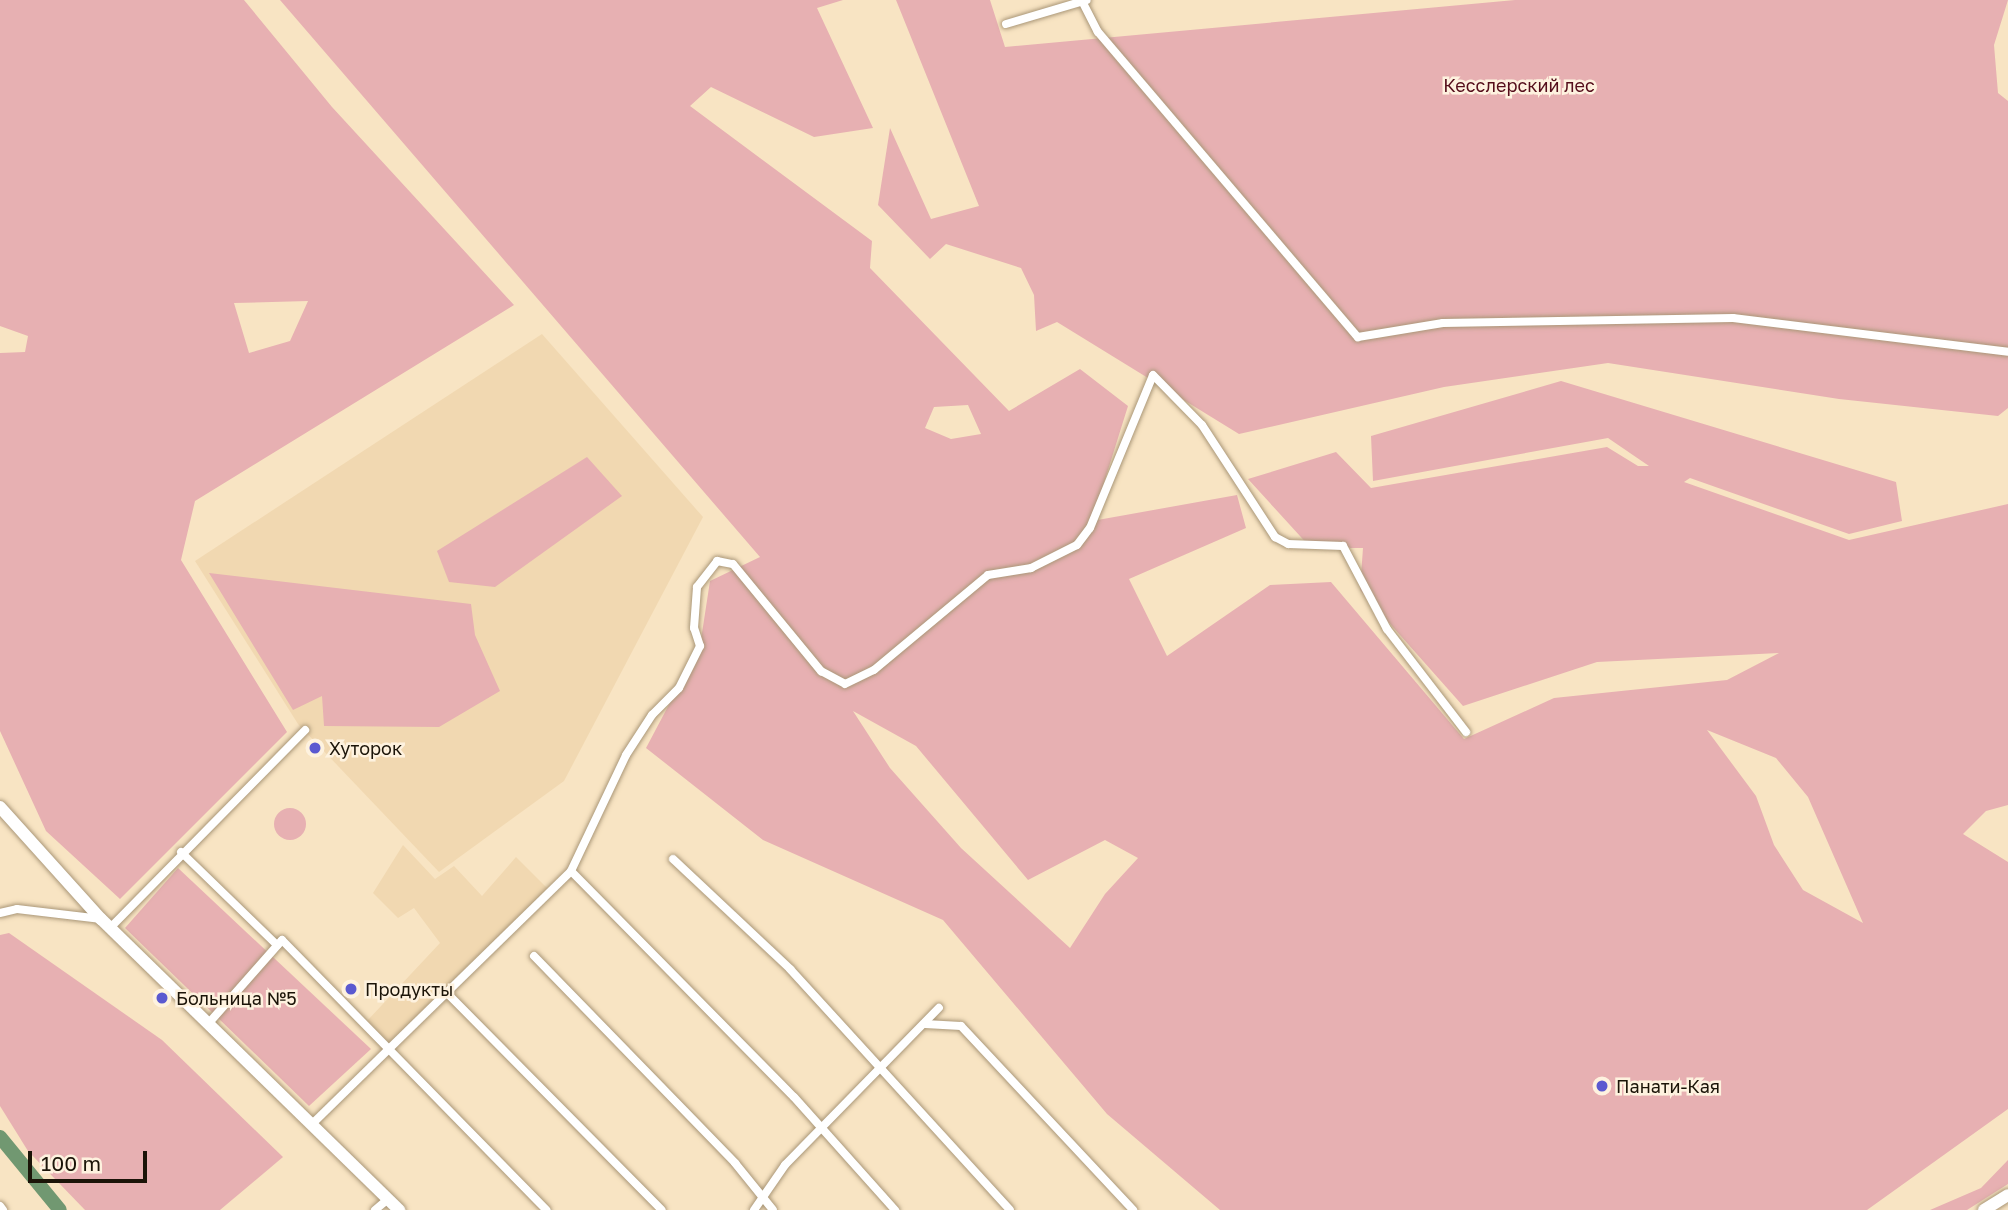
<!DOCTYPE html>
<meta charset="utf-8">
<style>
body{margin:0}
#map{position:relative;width:2008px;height:1210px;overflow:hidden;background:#f8e4c3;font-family:"Golos Text",sans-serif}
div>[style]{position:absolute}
.built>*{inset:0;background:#f1d8b1}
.green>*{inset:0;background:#e7b0b2}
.round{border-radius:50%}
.river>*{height:14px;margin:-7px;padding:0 7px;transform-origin:7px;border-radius:7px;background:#719871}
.roads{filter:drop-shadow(0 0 2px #aa9778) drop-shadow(0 0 2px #aa9778)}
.minor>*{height:8px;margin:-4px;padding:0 4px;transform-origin:4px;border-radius:4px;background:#fff}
.secondary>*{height:12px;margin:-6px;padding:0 6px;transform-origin:6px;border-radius:6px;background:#fff}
.primary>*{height:12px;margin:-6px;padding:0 6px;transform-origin:6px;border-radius:6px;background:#fff}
.dots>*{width:19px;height:19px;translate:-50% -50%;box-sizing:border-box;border:4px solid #fef2df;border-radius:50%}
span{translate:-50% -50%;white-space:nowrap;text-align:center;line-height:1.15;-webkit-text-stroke:5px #fef2df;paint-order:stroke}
.park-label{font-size:18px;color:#550d1b}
.poi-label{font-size:18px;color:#1b1408}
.left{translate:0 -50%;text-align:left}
.scale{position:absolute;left:28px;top:1151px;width:119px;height:32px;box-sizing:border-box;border:4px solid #1b1408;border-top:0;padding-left:9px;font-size:21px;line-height:24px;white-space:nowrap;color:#1b1408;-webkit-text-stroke:5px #fef2df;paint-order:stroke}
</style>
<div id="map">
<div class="built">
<div style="clip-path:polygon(542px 334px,703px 517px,564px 781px,439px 872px,298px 724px,195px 561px)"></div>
<div style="clip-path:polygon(403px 845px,435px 879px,454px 866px,482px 896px,516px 857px,551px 892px,390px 1044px,367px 1021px,440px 943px,414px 908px,398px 918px,373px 893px)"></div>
</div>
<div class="green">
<div style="clip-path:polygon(evenodd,0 0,244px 0,332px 107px,514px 305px,195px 501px,181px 560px,287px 732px,120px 899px,46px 831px,0 731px,0 353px,25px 352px,28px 336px,0 326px,0 0,308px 301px,290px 341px,249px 353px,234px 303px,308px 301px)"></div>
<div style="clip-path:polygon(evenodd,280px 0,843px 0,817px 8px,873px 128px,814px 137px,711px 87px,690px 106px,872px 241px,870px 268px,1009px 411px,1080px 369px,1128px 406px,1092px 521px,1237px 495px,1246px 528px,1129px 579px,1167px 656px,1270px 585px,1331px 582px,1464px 739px,1554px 698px,1727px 680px,1779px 653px,1597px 662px,1463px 706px,1360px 590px,1363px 548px,1310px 547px,1248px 479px,1336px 452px,1371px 488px,1607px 447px,1638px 466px,1649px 466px,1608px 438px,1373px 481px,1371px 436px,1561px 381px,1896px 482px,1902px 521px,1849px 534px,1690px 478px,1684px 482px,1849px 540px,2008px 504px,2008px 805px,1986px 811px,1963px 834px,2008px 862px,2008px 1109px,1867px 1210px,1220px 1210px,1107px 1114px,943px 920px,763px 840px,646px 748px,700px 646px,710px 581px,760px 557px,280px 0,968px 405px,981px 434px,951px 439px,925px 428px,934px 407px,968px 405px,280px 0,853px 711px,916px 746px,1028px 880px,1105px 840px,1138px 858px,1105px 894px,1070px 948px,961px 848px,890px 768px,853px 711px,280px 0,1707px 730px,1776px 758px,1808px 797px,1863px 923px,1803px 890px,1774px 845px,1756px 796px,1707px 730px)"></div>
<div style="clip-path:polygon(896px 0,990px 0,1005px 47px,1515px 0,2008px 0,1994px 45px,1998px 93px,2008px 101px,2008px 408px,1998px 416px,1839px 399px,1608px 363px,1444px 387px,1239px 434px,1057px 322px,1036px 331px,1034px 295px,1021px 268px,946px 244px,930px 259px,878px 205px,890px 128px,931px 219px,979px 206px)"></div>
<div style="clip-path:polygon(587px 457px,622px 496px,495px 587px,449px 582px,437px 551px)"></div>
<div style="clip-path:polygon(209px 573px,471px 604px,475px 635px,500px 691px,439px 727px,324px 726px,322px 696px,293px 710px)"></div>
<div class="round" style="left:274px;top:808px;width:32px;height:32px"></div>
<div style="clip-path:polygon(178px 868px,371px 1049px,309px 1106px,125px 928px)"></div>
<div style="clip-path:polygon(9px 933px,162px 1040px,283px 1157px,220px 1210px,85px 1210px,28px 1151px,0 1106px,0 935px)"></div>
<div style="clip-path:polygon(2008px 1160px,2008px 1184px,1967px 1210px,1930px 1210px,1981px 1188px)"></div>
</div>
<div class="river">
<div style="left:0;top:1137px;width:94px;rotate:50.6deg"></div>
</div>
<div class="roads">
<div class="minor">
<div style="left:1082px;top:1px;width:35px;rotate:63deg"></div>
<div style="left:1098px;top:32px;width:401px;rotate:49.6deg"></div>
<div style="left:1358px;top:337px;width:86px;rotate:-9.4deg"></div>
<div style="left:1443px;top:323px;width:290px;rotate:-1deg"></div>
<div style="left:1733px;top:318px;width:277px;rotate:7deg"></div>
<div style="left:1006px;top:24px;width:84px;rotate:-16.5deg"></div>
<div style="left:181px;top:852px;width:134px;rotate:44.1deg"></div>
<div style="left:673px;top:859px;width:161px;rotate:43.2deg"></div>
<div style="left:790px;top:969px;width:326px;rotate:47.6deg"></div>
<div style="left:571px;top:871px;width:317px;rotate:45.4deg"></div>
<div style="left:794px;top:1097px;width:152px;rotate:48.2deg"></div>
<div style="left:0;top:913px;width:17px;rotate:-13deg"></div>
<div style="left:17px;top:909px;width:85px;rotate:6.8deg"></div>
<div style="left:110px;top:928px;width:278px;rotate:-45.4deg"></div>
<div style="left:534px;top:956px;width:289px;rotate:45.8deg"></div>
<div style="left:735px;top:1163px;width:60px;rotate:51deg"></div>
<div style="left:447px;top:993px;width:305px;rotate:45.3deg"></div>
<div style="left:208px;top:1024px;width:112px;rotate:-48.6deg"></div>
<div style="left:282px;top:940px;width:378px;rotate:45.6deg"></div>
<div style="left:925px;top:1024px;width:36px;rotate:3deg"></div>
<div style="left:961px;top:1026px;width:252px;rotate:46.9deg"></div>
<div style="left:311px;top:1125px;width:363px;rotate:-44.3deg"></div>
<div style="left:571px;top:871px;width:128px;rotate:-64.6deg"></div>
<div style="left:626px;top:755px;width:48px;rotate:-57deg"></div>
<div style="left:652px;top:715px;width:38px;rotate:-45deg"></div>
<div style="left:679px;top:688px;width:47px;rotate:-63.4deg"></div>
<div style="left:700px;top:646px;width:19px;rotate:-108deg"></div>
<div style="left:694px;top:628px;width:41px;rotate:-85.8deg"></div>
<div style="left:697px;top:587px;width:33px;rotate:-52deg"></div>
<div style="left:717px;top:561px;width:16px;rotate:11deg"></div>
<div style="left:733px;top:564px;width:139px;rotate:50.6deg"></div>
<div style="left:821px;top:671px;width:27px;rotate:28deg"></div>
<div style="left:845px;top:684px;width:32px;rotate:-26deg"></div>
<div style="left:874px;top:670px;width:148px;rotate:-39.8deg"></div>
<div style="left:988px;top:575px;width:44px;rotate:-9.2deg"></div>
<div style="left:1031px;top:568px;width:51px;rotate:-26.6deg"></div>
<div style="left:1077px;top:545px;width:21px;rotate:-53deg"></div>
<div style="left:1090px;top:528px;width:165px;rotate:-67.6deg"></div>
<div style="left:1153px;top:375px;width:70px;rotate:45.6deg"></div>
<div style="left:1202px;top:425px;width:134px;rotate:56.9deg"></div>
<div style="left:1275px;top:537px;width:15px;rotate:28deg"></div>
<div style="left:1288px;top:544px;width:55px;rotate:2.1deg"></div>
<div style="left:1343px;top:546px;width:94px;rotate:62.1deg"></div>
<div style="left:1387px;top:629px;width:130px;rotate:52.5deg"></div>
<div style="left:0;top:1206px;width:5px;rotate:53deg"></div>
<div style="left:375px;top:1210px;width:17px;rotate:-40deg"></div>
<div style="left:754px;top:1210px;width:55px;rotate:-55.4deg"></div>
<div style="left:785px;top:1165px;width:220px;rotate:-45.6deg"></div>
</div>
<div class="secondary">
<div style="left:0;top:807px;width:151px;rotate:48deg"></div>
<div style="left:101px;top:919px;width:417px;rotate:44.3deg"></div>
</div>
<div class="primary">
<div style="left:1984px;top:1210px;width:28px;rotate:-32deg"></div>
</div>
</div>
<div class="dots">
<div style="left:315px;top:748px;background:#5b59d0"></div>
<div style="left:351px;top:989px;background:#5b59d0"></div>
<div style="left:162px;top:998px;background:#5b59d0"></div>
<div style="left:1602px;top:1086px;background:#5b59d0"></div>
</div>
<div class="park-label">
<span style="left:1519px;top:85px">Кесслерский лес</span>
</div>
<div class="poi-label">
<span class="left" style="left:329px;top:748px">Хуторок</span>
<span class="left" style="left:365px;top:989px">Продукты</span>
<span class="left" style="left:176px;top:998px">Больница №5</span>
<span class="left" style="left:1616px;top:1086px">Панати-Кая</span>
</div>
<div class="scale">100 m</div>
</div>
